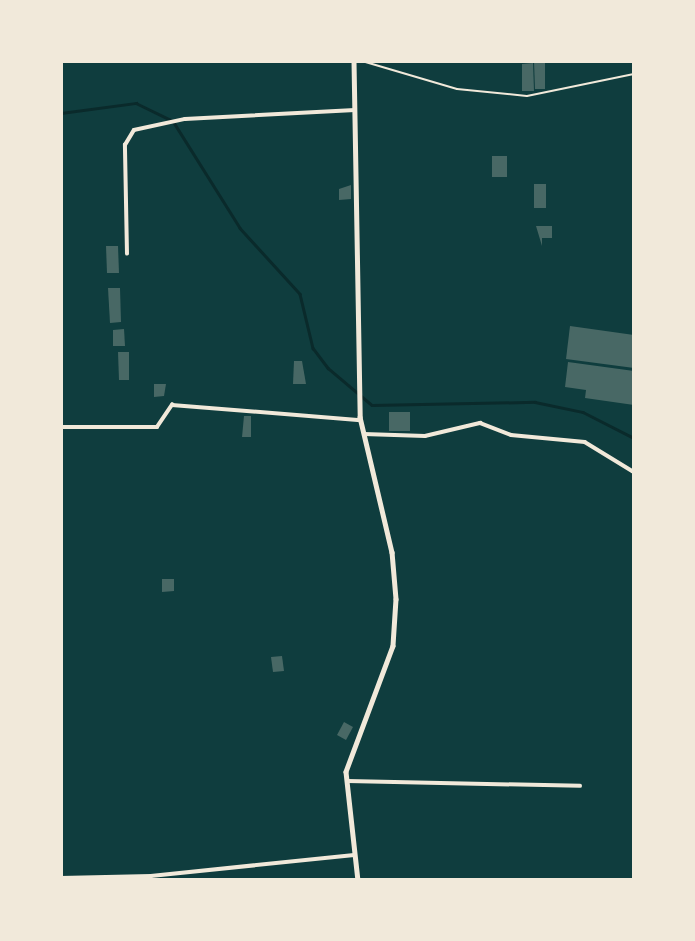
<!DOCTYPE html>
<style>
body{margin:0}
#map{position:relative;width:695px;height:941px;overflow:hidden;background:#0f3d3e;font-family:"Alegreya Sans",sans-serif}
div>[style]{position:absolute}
.stream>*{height:2.5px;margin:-1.25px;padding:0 1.25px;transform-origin:1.25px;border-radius:1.25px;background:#0a2a2b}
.building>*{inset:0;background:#486865}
.path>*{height:2px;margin:-1px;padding:0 1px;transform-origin:1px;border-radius:1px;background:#f1e9da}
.minor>*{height:3.5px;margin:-1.75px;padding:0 1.75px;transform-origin:1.75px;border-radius:1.75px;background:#f1e9da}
.tertiary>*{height:4.5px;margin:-2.25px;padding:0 2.25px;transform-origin:2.25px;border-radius:2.25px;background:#f1e9da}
span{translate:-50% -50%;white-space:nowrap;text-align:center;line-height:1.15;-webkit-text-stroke:5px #f1e9da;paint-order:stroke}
.frame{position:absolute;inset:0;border:63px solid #f1e9da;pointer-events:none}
</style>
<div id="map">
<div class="stream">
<div style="left:61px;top:113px;width:76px;rotate:-7.6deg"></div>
<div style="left:136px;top:103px;width:41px;rotate:25.9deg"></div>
<div style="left:173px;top:121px;width:126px;rotate:57.9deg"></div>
<div style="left:240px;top:228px;width:89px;rotate:47.7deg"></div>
<div style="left:300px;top:294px;width:56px;rotate:76.5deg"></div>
<div style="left:313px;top:348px;width:25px;rotate:53deg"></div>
<div style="left:328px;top:368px;width:57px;rotate:40.1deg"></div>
<div style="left:372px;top:405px;width:163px;rotate:-1.1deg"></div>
<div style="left:535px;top:402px;width:49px;rotate:11.8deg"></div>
<div style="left:583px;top:412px;width:57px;rotate:27deg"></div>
</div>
<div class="building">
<div style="clip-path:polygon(534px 61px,545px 63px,545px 89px,535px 89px)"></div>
<div style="clip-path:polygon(533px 63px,534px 91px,522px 91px,522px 64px)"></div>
<div style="clip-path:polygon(492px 156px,507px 156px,507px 177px,492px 177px)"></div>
<div style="clip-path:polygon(534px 184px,546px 184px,546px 208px,534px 208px)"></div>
<div style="clip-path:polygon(351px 185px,351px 199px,339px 200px,339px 189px)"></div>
<div style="clip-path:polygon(536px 226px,552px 226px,552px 238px,542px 238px,542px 246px)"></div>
<div style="clip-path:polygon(106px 246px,118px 246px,119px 273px,107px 273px)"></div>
<div style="clip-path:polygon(108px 288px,120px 288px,121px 322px,110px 323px)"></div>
<div style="clip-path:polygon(570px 326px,634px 335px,634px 368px,566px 359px)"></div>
<div style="clip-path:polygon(124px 329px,125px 346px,113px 346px,113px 330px)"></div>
<div style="clip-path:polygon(118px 352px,129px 352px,129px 380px,119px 380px)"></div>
<div style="clip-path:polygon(294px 361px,302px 361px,306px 384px,293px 384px)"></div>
<div style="clip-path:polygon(568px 362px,634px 371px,634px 405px,585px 398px,586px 390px,565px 387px)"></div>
<div style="clip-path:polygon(154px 384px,166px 384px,164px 396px,154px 397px)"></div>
<div style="clip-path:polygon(389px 412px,410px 412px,410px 431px,389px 431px)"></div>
<div style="clip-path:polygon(244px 416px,251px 416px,251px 437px,242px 437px)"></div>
<div style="clip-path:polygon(162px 579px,174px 579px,174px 591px,162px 592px)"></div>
<div style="clip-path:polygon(282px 656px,284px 671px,273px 672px,271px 657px)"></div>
<div style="clip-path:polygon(344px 722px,353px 727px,346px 740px,337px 735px)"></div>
</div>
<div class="path">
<div style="left:362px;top:61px;width:99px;rotate:16.4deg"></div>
<div style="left:457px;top:89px;width:70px;rotate:5.7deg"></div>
<div style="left:527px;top:96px;width:109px;rotate:-11.6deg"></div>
</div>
<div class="minor">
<div style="left:127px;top:254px;width:109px;rotate:-91.1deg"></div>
<div style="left:125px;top:145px;width:17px;rotate:-59deg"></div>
<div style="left:134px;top:130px;width:52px;rotate:-12.2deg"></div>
<div style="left:185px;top:119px;width:170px;rotate:-3deg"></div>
<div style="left:61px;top:427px;width:96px"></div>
<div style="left:157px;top:427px;width:27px;rotate:-56deg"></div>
<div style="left:172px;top:405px;width:189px;rotate:4.6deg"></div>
<div style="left:364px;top:434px;width:61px;rotate:1.9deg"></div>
<div style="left:425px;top:436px;width:57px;rotate:-13.3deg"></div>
<div style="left:480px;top:423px;width:33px;rotate:21deg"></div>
<div style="left:511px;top:435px;width:74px;rotate:5.4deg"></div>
<div style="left:585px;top:442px;width:57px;rotate:31.5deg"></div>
<div style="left:348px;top:781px;width:232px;rotate:1.2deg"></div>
<div style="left:61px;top:878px;width:90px;rotate:-1.3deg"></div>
<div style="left:151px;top:876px;width:204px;rotate:-5.9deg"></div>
</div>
<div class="tertiary">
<div style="left:354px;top:61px;width:356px;rotate:89deg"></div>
<div style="left:360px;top:417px;width:139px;rotate:76.7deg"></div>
<div style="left:392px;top:552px;width:47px;rotate:85.1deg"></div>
<div style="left:396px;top:599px;width:47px;rotate:93.7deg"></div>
<div style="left:393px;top:646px;width:134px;rotate:110.5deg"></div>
<div style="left:346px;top:772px;width:109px;rotate:83.7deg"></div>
</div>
<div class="frame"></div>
</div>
